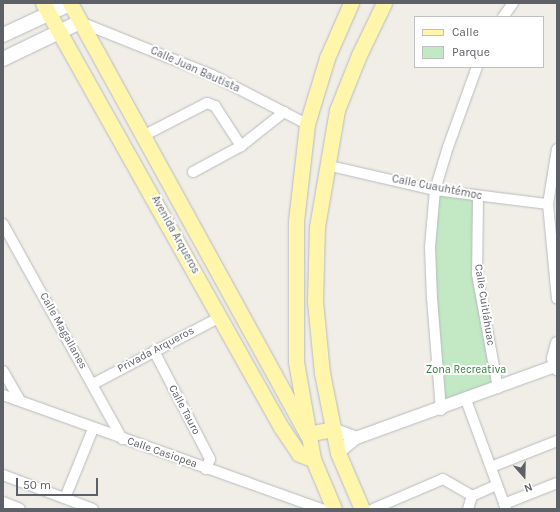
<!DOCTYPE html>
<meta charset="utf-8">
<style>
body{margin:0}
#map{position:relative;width:560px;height:512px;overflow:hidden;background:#f0eee6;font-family:Karla,sans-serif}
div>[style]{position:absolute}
.green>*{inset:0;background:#c2e8c4}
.roads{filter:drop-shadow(0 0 1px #b8bbc0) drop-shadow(0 0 1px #b8bbc0)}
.minor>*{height:10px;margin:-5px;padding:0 5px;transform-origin:5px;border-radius:5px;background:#fff}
.tertiary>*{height:12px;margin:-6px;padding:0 6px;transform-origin:6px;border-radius:6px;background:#fff}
.secondary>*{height:14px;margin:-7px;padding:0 7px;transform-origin:7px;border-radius:7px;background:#fff}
.primary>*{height:15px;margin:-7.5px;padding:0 7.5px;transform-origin:7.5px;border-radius:7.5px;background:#fff6ac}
span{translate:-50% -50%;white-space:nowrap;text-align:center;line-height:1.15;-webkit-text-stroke:4px #fff;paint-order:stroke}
.street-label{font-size:11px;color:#5d6167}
.park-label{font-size:11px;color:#32813a}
.frame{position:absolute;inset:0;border:4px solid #5d6167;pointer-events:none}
.legend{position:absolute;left:414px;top:16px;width:130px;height:52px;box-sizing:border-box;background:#fff;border:1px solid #bec0c2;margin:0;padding:5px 7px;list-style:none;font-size:12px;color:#5d6167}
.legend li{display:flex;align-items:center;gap:8px;height:20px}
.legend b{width:20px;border:1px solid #bec0c2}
.north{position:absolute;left:504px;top:456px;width:40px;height:40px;-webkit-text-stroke:3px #fff;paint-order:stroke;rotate:160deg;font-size:11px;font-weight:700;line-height:16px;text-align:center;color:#5d6167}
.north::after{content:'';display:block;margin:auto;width:14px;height:18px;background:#5d6167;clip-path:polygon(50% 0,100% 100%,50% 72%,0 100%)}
.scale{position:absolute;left:16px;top:478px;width:82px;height:18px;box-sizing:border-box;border:2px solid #5d6167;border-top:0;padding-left:5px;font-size:12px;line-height:14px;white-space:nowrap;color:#5d6167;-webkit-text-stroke:3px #fff;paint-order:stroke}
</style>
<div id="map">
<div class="green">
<div style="clip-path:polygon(435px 190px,478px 197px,477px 274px,498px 388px,441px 410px,432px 299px)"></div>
</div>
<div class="roads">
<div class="minor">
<div style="left:503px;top:17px;width:17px;rotate:-54deg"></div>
<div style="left:80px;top:22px;width:142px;rotate:21.9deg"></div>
<div style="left:212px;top:75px;width:107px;rotate:27.3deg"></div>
<div style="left:143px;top:136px;width:72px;rotate:-27.3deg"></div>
<div style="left:207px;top:103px;width:9px;rotate:21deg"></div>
<div style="left:215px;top:106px;width:48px;rotate:57deg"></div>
<div style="left:557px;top:149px;width:56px;rotate:99.3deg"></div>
<div style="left:548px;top:204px;width:95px;rotate:84.6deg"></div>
<div style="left:326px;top:165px;width:112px;rotate:12.9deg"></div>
<div style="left:435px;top:190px;width:114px;rotate:7.1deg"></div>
<div style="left:193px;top:172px;width:55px;rotate:-28.4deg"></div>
<div style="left:241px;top:146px;width:55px;rotate:-38.3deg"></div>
<div style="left:478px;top:197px;width:77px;rotate:90.7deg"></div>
<div style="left:477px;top:274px;width:116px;rotate:79.6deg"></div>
<div style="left:3px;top:224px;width:246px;rotate:61deg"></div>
<div style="left:154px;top:351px;width:122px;rotate:62.6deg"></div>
<div style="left:210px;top:459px;width:11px;rotate:112deg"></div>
<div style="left:3px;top:371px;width:34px;rotate:60deg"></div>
<div style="left:93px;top:384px;width:144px;rotate:-27.8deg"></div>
<div style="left:3px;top:395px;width:339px;rotate:19.7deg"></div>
<div style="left:466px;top:400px;width:116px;rotate:69.8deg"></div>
<div style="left:441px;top:410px;width:111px;rotate:-94.6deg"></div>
<div style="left:432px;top:299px;width:52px;rotate:-92.2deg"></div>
<div style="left:430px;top:247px;width:57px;rotate:-85deg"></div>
<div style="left:435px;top:190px;width:45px;rotate:-73.2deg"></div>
<div style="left:448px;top:147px;width:85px;rotate:-70.1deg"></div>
<div style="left:491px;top:467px;width:71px;rotate:-21.5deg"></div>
<div style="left:3px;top:475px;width:96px;rotate:20.7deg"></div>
<div style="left:65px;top:498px;width:74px;rotate:-67.9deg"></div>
<div style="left:3px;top:502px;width:18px;rotate:22deg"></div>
<div style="left:504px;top:504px;width:57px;rotate:-21.6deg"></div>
<div style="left:373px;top:509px;width:76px;rotate:-23.2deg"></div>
<div style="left:443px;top:479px;width:34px;rotate:30deg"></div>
<div style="left:468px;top:509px;width:14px;rotate:-73deg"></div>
<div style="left:472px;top:496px;width:27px;rotate:-24deg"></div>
</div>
<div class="tertiary">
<div style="left:557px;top:343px;width:16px;rotate:105deg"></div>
<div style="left:553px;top:358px;width:12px;rotate:70deg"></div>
<div style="left:333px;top:429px;width:25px;rotate:21deg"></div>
<div style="left:338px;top:453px;width:23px;rotate:-40deg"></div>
<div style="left:356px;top:438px;width:212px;rotate:-19.9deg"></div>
</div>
<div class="secondary">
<div style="left:3px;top:35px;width:74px;rotate:-24.8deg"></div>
<div style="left:3px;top:59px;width:85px;rotate:-25.7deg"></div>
</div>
<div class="primary">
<div style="left:43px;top:3px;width:486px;rotate:60.7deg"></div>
<div style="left:281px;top:427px;width:32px;rotate:56deg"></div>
<div style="left:299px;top:454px;width:15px;rotate:20deg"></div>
<div style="left:70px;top:3px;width:492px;rotate:61.2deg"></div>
<div style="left:307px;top:434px;width:26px;rotate:-11deg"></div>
<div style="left:334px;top:509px;width:54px;rotate:-112.8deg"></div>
<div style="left:313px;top:459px;width:98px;rotate:-99.9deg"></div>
<div style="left:296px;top:362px;width:141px;rotate:-90deg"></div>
<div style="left:296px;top:221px;width:98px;rotate:-83.5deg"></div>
<div style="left:307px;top:124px;width:69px;rotate:-73.1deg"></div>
<div style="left:327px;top:58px;width:60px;rotate:-66.4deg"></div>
<div style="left:362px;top:509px;width:61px;rotate:-113.2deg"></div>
<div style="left:338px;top:453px;width:82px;rotate:-101.3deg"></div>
<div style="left:322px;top:373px;width:72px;rotate:-95.6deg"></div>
<div style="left:315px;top:301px;width:74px;rotate:-88.5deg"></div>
<div style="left:317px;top:227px;width:119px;rotate:-80.3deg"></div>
<div style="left:337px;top:110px;width:59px;rotate:-68.2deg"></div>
<div style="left:359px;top:55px;width:58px;rotate:-64.3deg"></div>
</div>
</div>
<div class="street-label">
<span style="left:195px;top:70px;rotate:24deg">Calle Juan Bautista</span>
<span style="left:437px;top:188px;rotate:11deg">Calle Cuauhtémoc</span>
<span style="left:175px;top:235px;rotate:61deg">Avenida Arqueros</span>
<span style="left:484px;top:305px;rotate:81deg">Calle Cuitláhuac</span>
<span style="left:63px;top:331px;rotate:61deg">Calle Magallanes</span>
<span style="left:156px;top:350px;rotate:-28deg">Privada Arqueros</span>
<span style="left:184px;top:410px;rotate:62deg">Calle Tauro</span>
<span style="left:162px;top:453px;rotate:19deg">Calle Casiopea</span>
</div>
<div class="park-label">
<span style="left:466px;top:370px">Zona Recreativa</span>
</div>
<div class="frame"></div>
<ul class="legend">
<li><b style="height:5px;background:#fff6ac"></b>Calle</li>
<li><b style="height:11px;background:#c2e8c4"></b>Parque</li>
</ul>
<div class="north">N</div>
<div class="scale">50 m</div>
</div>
